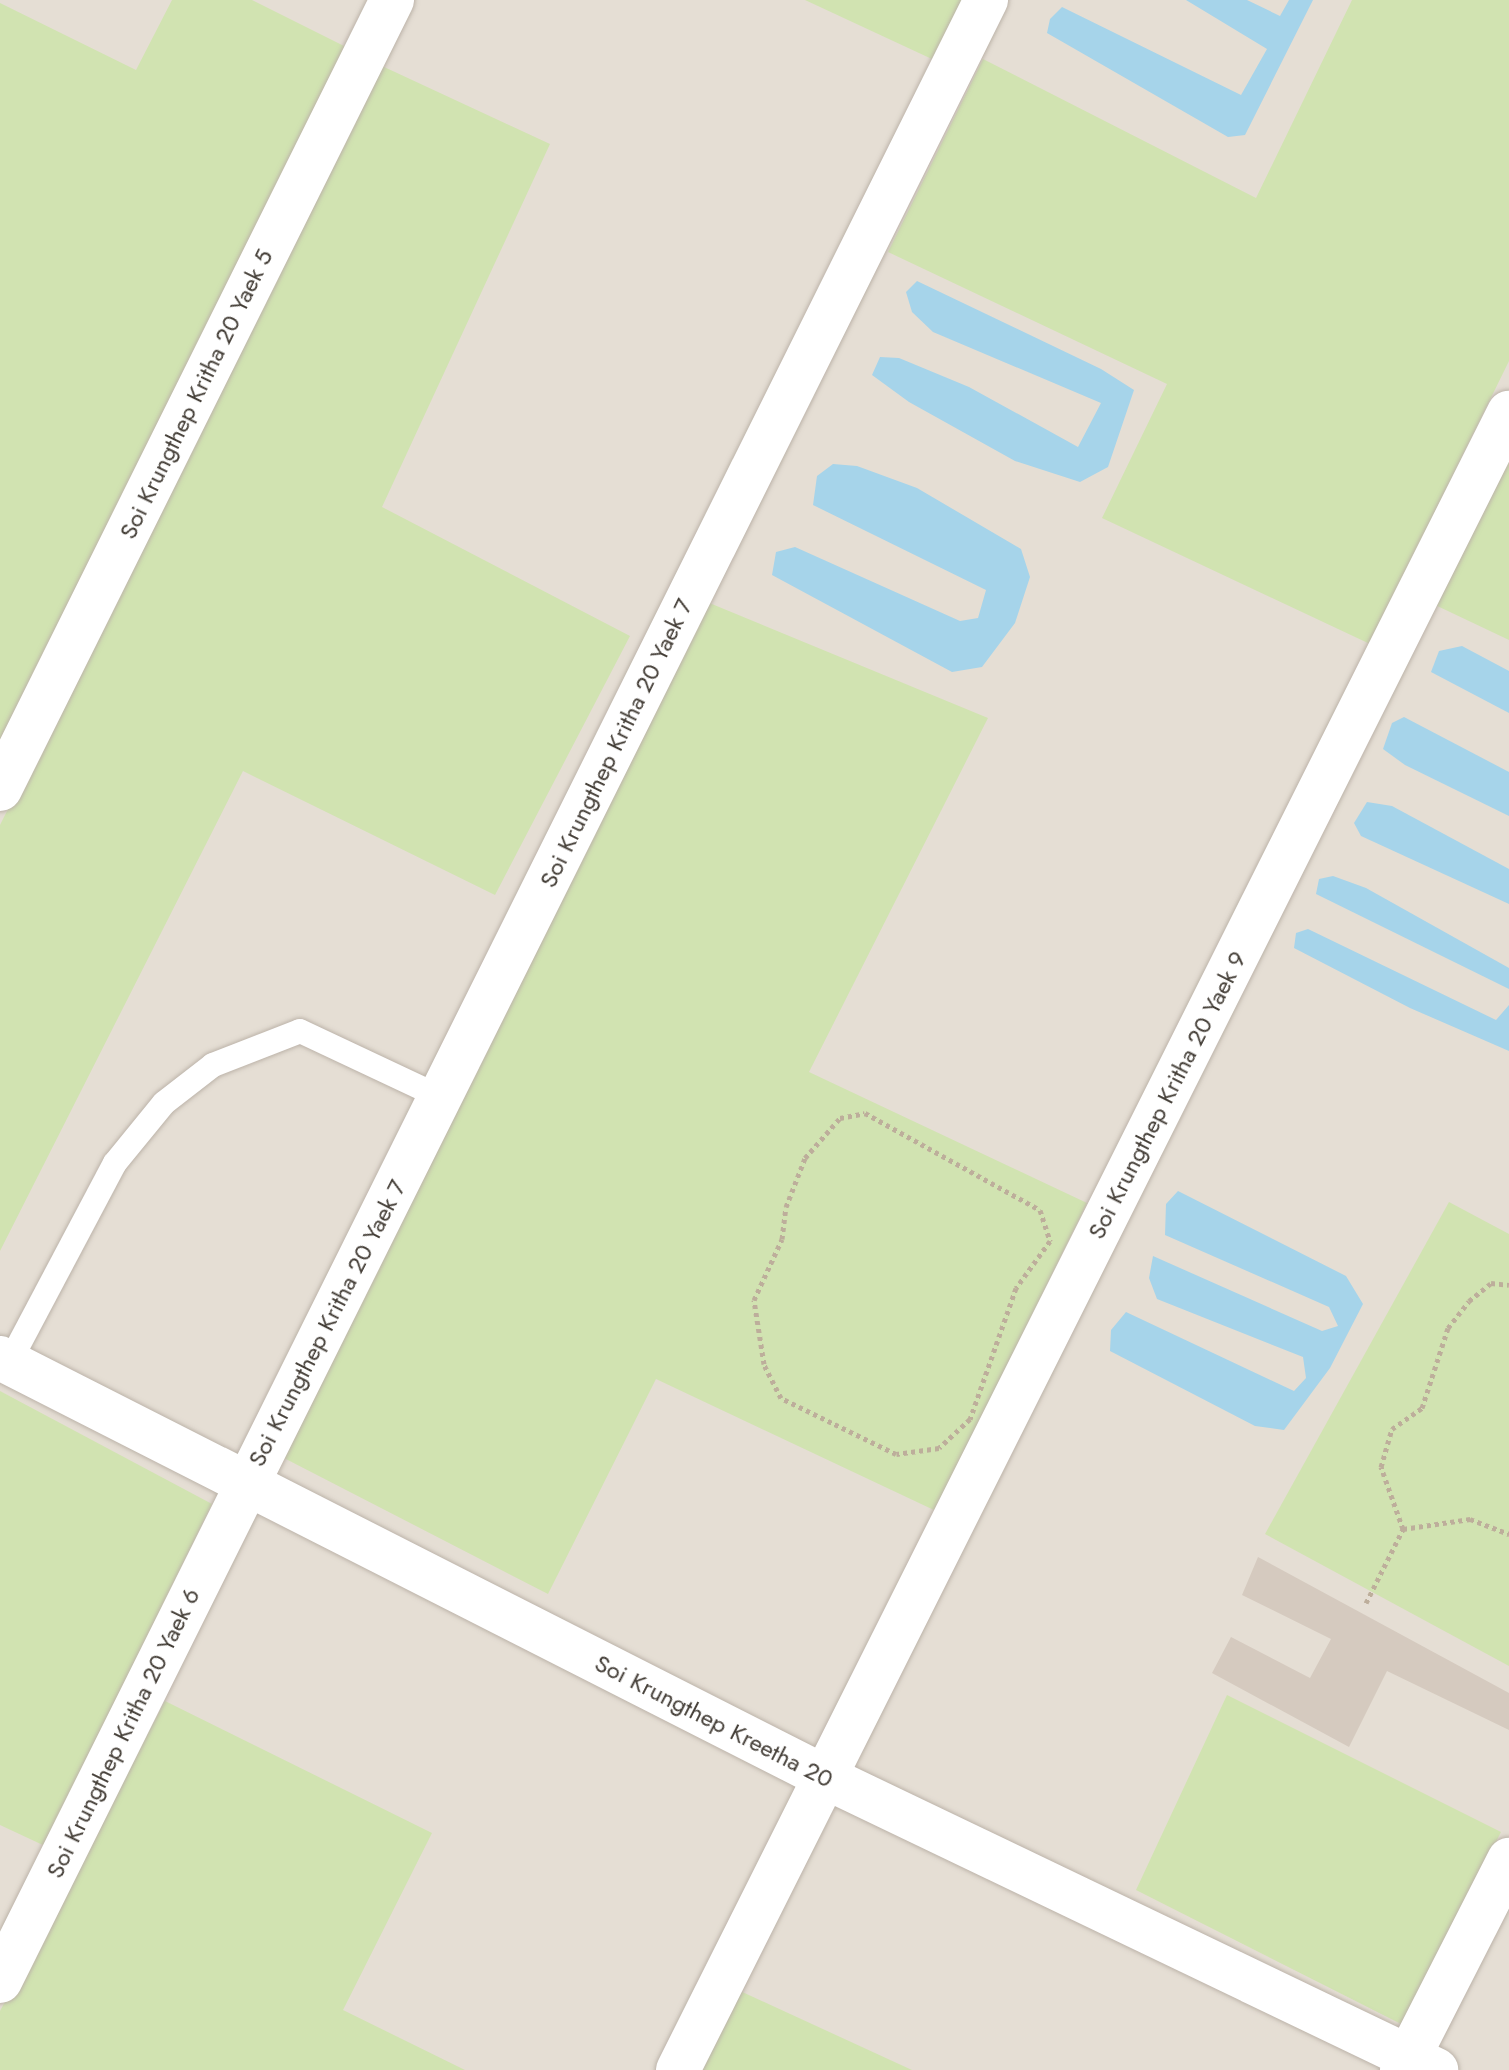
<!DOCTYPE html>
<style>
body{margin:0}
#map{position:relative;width:1509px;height:2070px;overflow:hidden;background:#f1ede6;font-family:Jost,sans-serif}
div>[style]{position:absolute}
.residential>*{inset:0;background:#e5ded4}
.green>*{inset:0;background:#d1e3b1}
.water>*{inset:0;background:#a6d4ea}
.building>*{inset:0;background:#d5cabf}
.path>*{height:5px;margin-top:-2.5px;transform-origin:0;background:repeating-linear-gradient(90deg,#bdae9b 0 4px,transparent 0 8px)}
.roads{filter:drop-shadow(0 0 2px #bcb3a9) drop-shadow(0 0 2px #bcb3a9)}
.service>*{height:24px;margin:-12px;padding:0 12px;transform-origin:12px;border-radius:12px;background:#fff}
.minor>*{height:44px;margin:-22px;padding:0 22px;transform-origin:22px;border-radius:22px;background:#fff}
.tertiary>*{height:44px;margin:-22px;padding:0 22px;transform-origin:22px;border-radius:22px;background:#fff}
span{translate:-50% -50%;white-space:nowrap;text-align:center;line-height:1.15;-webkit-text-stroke:6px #fff;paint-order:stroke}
.street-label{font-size:24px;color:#433d36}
</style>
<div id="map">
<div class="residential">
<div style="clip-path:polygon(0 0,1509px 0,1509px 2070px,0 2070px)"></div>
</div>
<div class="green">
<div style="clip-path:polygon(172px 0,252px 0,348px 48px,0 750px,0 3px,136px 70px)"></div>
<div style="clip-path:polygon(805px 0,964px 0,934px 60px)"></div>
<div style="clip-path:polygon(1352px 0,1509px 0,1509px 361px,1370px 644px,1102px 518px,1167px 384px,888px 252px,983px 59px,1256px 198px)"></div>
<div style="clip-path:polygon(382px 66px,550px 144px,382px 507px,630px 636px,495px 895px,243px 771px,0 1251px,0 825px)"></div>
<div style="clip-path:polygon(1509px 451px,1509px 640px,1431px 603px)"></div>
<div style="clip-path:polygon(707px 602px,988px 718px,809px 1072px,1087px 1203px,936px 1511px,656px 1379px,548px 1594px,282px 1457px)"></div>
<div style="clip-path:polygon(1449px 1202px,1509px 1234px,1509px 1666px,1265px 1534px)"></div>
<div style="clip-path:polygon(0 1391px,212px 1504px,45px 1846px,0 1825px)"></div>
<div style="clip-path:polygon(1227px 1695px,1501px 1832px,1403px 2025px,1136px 1890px)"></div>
<div style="clip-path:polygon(165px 1701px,432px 1833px,343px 2010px,465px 2070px,0 2070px,0 2011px)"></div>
<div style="clip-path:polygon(738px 1990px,912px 2070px,698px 2070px)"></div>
</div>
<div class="water">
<div style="clip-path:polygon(1186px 0,1247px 0,1280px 16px,1289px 0,1313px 0,1245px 135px,1228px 137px,1047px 33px,1050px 19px,1062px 7px,1241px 95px,1267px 49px)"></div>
<div style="clip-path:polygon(917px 281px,1101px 369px,1134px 390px,1108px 467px,1080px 482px,1015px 461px,909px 402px,872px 375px,880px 357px,899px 358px,969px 387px,1078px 447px,1101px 403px,933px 332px,912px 312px,906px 292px)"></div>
<div style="clip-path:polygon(833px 464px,857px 466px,917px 488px,1021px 549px,1030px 577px,1015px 623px,982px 667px,952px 672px,772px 575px,776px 552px,795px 547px,960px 621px,978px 618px,986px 590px,813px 505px,817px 476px)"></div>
<div style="clip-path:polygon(1462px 646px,1509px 671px,1509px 713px,1431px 672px,1439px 651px)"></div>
<div style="clip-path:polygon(1404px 717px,1509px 772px,1509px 816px,1405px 765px,1383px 749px,1392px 723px)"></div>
<div style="clip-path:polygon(1367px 802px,1392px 806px,1509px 869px,1509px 904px,1361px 836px,1354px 823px)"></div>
<div style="clip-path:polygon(1333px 876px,1366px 888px,1509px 968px,1509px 989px,1316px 894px,1319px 879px)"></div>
<div style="clip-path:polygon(1308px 929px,1496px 1020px,1509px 1005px,1509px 1051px,1410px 1008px,1294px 948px,1296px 933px)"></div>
<div style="clip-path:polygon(1178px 1191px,1346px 1276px,1363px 1304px,1330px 1368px,1284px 1430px,1255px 1426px,1110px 1351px,1111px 1330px,1126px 1312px,1294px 1391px,1306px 1378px,1303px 1357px,1157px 1299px,1149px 1278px,1153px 1256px,1322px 1331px,1338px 1326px,1329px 1307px,1165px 1235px,1166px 1204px)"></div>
</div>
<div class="building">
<div style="clip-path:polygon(1258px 1557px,1509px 1693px,1509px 1730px,1387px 1671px,1349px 1747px,1212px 1673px,1231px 1637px,1310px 1678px,1331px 1639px,1242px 1595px)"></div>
</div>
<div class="path">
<div style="left:865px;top:1113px;width:200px;rotate:29deg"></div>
<div style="left:1040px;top:1210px;width:33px;rotate:72deg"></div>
<div style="left:1050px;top:1241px;width:58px;rotate:125.9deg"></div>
<div style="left:1016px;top:1288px;width:139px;rotate:109.3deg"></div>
<div style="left:970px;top:1419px;width:42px;rotate:136.9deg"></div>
<div style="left:939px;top:1448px;width:43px;rotate:172.1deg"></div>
<div style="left:896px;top:1454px;width:128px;rotate:-154deg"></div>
<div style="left:781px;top:1398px;width:38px;rotate:-117deg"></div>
<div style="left:764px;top:1364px;width:65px;rotate:-98.9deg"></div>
<div style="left:754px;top:1300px;width:67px;rotate:-65.3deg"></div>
<div style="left:782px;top:1239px;width:32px;rotate:-83deg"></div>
<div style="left:786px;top:1207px;width:53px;rotate:-68.8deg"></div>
<div style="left:805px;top:1158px;width:53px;rotate:-48.8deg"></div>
<div style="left:840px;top:1118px;width:25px;rotate:-11deg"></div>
<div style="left:1403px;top:1529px;width:68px;rotate:-8.5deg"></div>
<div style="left:1470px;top:1519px;width:42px;rotate:21deg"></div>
<div style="left:1366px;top:1603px;width:83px;rotate:-63.4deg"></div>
<div style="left:1403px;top:1529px;width:66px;rotate:-109.5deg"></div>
<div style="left:1381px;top:1467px;width:40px;rotate:-74deg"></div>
<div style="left:1392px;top:1429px;width:37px;rotate:-35deg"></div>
<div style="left:1422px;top:1408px;width:84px;rotate:-72deg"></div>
<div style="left:1448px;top:1328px;width:34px;rotate:-52deg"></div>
<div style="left:1469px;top:1301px;width:28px;rotate:-39deg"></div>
<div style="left:1491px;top:1283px;width:18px;rotate:6deg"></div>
</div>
<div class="roads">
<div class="service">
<div style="left:9px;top:1363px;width:226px;rotate:-62.1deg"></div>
<div style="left:115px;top:1163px;width:77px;rotate:-50.8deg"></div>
<div style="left:164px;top:1103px;width:62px;rotate:-37.8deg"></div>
<div style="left:213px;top:1065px;width:93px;rotate:-21.3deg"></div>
<div style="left:300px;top:1031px;width:155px;rotate:25.2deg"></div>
</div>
<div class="minor">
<div style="left:0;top:789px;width:881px;rotate:-63.58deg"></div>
<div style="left:0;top:1981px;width:2213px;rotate:-63.54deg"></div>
<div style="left:678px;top:2070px;width:1854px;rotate:-63.37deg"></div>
<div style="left:1402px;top:2070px;width:236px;rotate:-63deg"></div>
</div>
<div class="tertiary">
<div style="left:0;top:1358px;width:925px;rotate:26.93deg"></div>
<div style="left:825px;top:1777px;width:678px;rotate:25.62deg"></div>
</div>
</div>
<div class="street-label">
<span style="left:196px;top:394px;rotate:-64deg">Soi Krungthep Kritha 20 Yaek 5</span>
<span style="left:616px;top:743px;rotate:-64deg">Soi Krungthep Kritha 20 Yaek 7</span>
<span style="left:1167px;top:1095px;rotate:-63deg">Soi Krungthep Kritha 20 Yaek 9</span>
<span style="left:327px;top:1323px;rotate:-63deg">Soi Krungthep Kritha 20 Yaek 7</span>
<span style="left:714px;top:1721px;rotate:27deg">Soi Krungthep Kreetha 20</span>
<span style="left:123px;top:1733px;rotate:-64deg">Soi Krungthep Kritha 20 Yaek 6</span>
</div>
</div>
